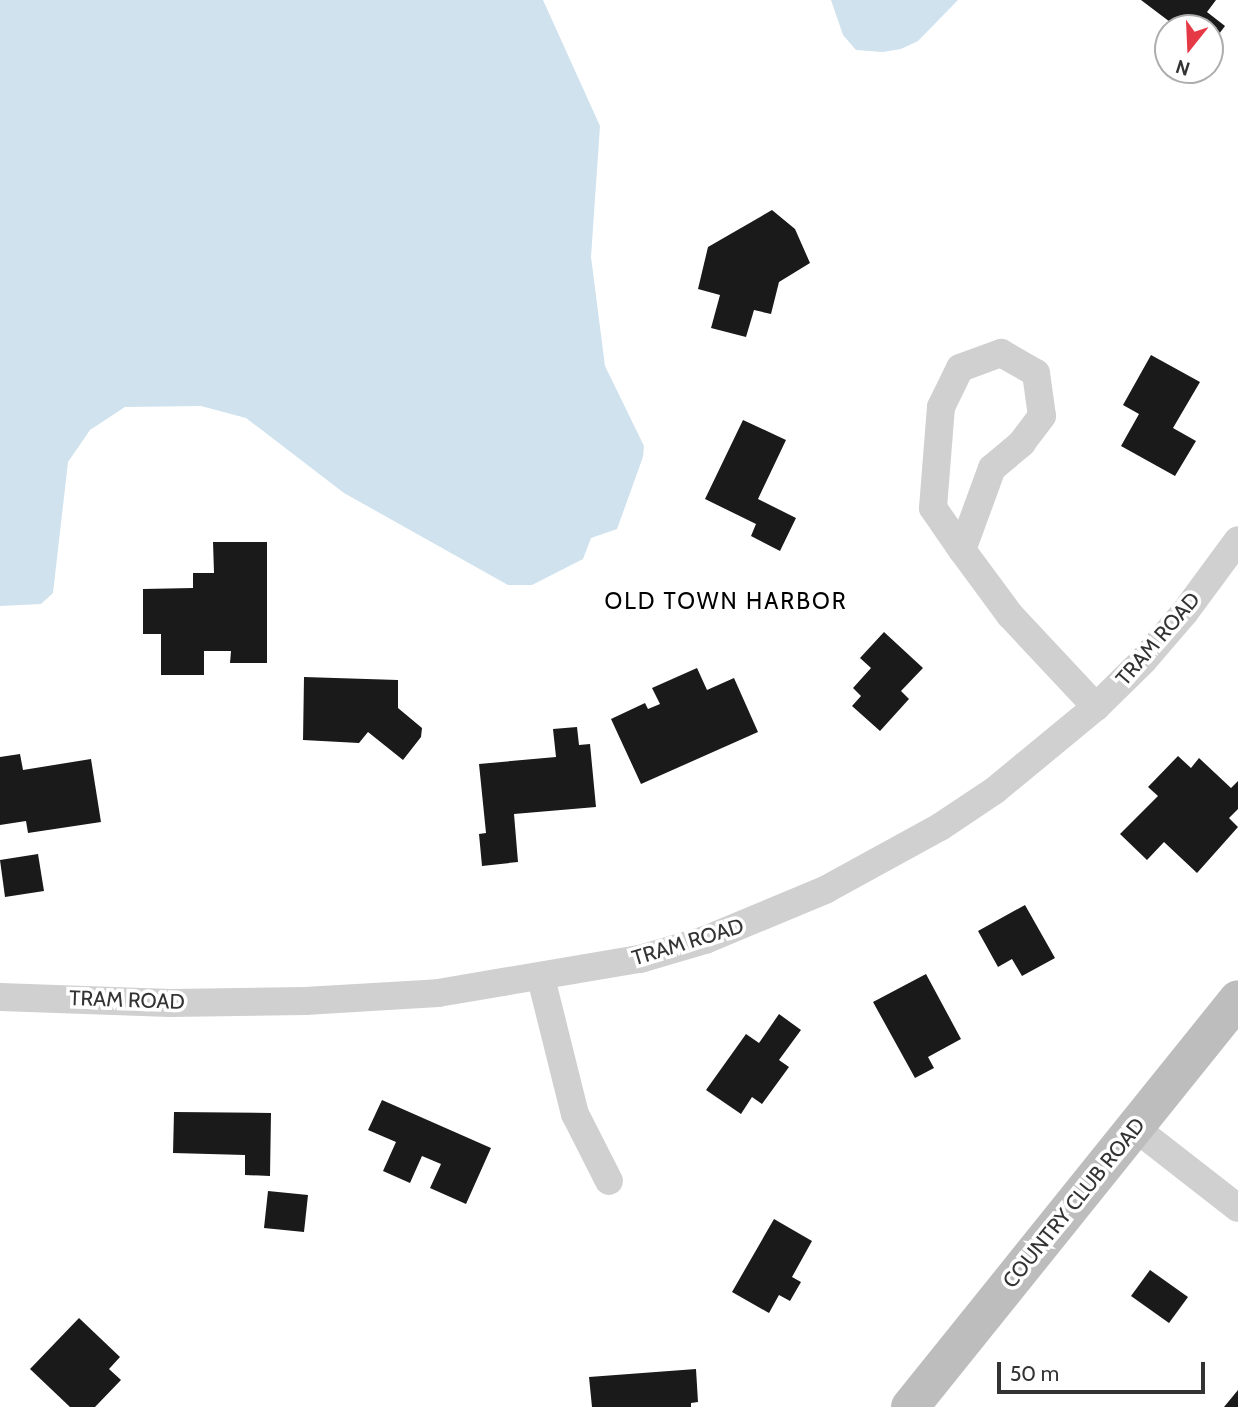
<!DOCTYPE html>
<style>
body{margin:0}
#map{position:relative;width:1238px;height:1407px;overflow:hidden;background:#fff;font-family:Cabin,sans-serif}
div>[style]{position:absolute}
.water>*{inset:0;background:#cfe2ee}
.building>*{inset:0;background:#1a1a1a}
.street>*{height:28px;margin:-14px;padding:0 14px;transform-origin:14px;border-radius:14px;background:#d0d0d0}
.secondary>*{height:38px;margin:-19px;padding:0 19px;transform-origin:19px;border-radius:19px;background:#bdbdbd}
span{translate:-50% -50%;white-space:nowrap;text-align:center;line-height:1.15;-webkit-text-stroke:7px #fff;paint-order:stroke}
.street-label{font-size:21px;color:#333}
.neighbourhood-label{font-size:23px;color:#000;letter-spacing:2px}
.north{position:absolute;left:1154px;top:14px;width:70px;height:70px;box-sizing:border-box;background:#fff;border:2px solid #adadad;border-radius:50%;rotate:198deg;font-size:19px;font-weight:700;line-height:28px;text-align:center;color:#333}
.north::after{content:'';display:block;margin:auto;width:24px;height:32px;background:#e63946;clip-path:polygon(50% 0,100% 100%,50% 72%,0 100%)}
.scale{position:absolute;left:997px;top:1362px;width:208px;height:32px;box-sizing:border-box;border:4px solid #333;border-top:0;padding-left:9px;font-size:21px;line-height:24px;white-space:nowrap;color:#333;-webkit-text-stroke:5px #fff;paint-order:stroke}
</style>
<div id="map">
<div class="water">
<div style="clip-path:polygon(0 0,543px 0,600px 126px,591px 257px,605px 366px,644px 446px,643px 457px,617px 529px,591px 538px,583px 559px,532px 585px,508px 585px,344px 493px,246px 418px,201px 406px,125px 407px,90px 430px,68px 462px,53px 593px,41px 604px,0 606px)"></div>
<div style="clip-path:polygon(831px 0,958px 0,918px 41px,901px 49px,883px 52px,856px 50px,843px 35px)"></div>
</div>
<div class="building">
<div style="clip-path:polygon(1141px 0,1216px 0,1207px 12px,1225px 26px,1210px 46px,1210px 28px,1178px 28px)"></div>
<div style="clip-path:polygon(772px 210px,795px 229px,810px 263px,779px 282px,771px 314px,754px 310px,746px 337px,711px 328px,720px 295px,698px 289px,708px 247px)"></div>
<div style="clip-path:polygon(1151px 355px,1200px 382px,1173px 428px,1196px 441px,1175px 476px,1121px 446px,1139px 414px,1123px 405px)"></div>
<div style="clip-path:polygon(743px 420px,786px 440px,758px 499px,796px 518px,780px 551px,751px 536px,756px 524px,705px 499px)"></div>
<div style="clip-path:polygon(213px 542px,267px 542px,267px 663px,230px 663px,231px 651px,204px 651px,204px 675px,161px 675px,161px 634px,143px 634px,143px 589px,193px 588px,193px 573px,214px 573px)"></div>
<div style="clip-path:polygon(884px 632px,923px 668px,901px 691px,909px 699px,880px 731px,852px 706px,861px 696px,853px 688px,871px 668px,860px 658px)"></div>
<div style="clip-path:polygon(697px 668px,707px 690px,734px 678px,758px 732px,641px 784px,611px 719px,645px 703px,648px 709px,660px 704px,652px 688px)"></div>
<div style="clip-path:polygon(304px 677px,398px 680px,398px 708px,422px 728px,421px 737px,403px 760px,368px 732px,359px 743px,303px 740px)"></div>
<div style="clip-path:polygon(577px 727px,579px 745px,590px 744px,596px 807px,514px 814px,518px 862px,482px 866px,479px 834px,486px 833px,479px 764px,556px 757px,553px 729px)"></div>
<div style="clip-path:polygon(20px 754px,23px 770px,91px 759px,101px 822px,28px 833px,26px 821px,0 825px,0 757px)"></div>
<div style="clip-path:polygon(1178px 756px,1191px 768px,1199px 758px,1231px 788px,1238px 781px,1238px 809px,1229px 818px,1238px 827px,1197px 873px,1164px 842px,1147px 860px,1120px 834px,1158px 796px,1148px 787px)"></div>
<div style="clip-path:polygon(38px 854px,44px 891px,5px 897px,0 860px)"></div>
<div style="clip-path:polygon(1025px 905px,1055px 958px,1022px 976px,1012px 959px,998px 967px,978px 931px)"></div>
<div style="clip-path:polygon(926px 974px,961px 1039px,928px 1057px,934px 1068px,915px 1078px,873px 1002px)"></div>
<div style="clip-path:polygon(779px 1014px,801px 1030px,779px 1060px,789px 1067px,762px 1104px,752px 1097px,741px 1114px,706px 1090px,746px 1034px,759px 1043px)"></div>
<div style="clip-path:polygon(382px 1100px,491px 1148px,466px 1204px,430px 1188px,441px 1164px,422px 1156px,410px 1183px,383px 1171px,396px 1142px,368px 1130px)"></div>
<div style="clip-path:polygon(174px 1112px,271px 1113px,270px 1176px,245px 1175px,245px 1155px,173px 1153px)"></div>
<div style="clip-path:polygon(268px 1191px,308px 1195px,304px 1232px,264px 1228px)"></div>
<div style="clip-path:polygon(774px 1219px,812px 1241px,792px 1277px,801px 1282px,790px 1301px,779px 1295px,769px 1313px,732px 1292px)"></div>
<div style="clip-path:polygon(1150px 1270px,1188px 1297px,1169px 1323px,1131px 1296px)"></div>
<div style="clip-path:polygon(79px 1318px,120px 1357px,109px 1369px,121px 1380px,95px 1407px,70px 1407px,30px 1369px)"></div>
<div style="clip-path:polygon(696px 1369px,698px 1402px,691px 1403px,691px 1407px,592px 1407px,589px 1377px)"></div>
<div style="clip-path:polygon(1238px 1390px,1238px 1407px,1224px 1407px)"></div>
</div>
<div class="street">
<div style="left:1001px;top:353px;width:40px;rotate:29.7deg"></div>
<div style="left:1036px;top:373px;width:43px;rotate:82.1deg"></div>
<div style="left:1042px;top:416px;width:34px;rotate:127deg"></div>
<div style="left:1022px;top:443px;width:39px;rotate:140deg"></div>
<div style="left:992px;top:468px;width:87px;rotate:110.1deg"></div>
<div style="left:962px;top:550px;width:51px;rotate:-124.6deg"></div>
<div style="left:933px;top:508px;width:101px;rotate:-85.5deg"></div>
<div style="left:941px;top:407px;width:43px;rotate:-64deg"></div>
<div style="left:960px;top:368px;width:44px;rotate:-20.1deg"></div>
<div style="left:962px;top:550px;width:81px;rotate:53.6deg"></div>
<div style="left:1010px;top:615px;width:126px;rotate:46.9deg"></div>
<div style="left:541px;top:978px;width:140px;rotate:76deg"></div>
<div style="left:575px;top:1114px;width:75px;rotate:63.1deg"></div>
<div style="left:0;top:997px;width:170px;rotate:2deg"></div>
<div style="left:170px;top:1003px;width:135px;rotate:-0.8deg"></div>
<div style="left:305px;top:1001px;width:133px;rotate:-3.4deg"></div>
<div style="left:438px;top:993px;width:205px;rotate:-9.6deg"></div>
<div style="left:640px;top:959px;width:68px;rotate:-16.3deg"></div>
<div style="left:705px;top:940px;width:130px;rotate:-22.6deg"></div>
<div style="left:825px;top:890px;width:131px;rotate:-28.7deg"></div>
<div style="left:940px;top:827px;width:65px;rotate:-33.7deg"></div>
<div style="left:994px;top:791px;width:132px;rotate:-39.5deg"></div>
<div style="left:1096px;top:707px;width:66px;rotate:-44.4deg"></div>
<div style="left:1143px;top:661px;width:65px;rotate:-49.4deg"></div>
<div style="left:1185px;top:612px;width:89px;rotate:-53.6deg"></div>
<div style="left:1134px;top:1127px;width:132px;rotate:37.9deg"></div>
</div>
<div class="secondary">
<div style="left:910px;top:1407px;width:523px;rotate:-51.2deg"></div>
</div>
<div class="street-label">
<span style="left:1158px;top:639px;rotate:-49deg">TRAM ROAD</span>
<span style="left:688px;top:942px;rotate:-17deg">TRAM ROAD</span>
<span style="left:127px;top:1000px;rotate:2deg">TRAM ROAD</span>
<span style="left:1074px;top:1203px;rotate:-51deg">COUNTRY CLUB ROAD</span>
</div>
<div class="neighbourhood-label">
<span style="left:726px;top:601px">OLD TOWN HARBOR</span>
</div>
<div class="north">N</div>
<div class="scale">50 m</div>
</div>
